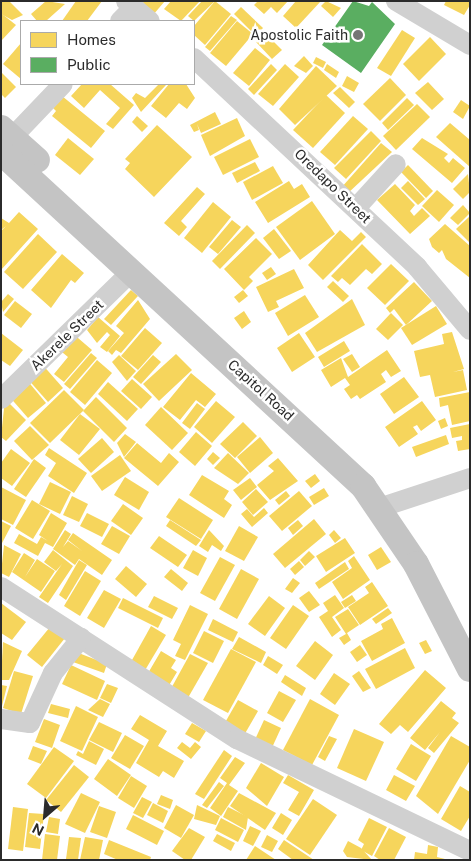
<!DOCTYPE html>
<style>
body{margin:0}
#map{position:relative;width:471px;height:861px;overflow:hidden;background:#fff;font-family:"Public Sans",sans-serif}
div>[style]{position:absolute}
.homes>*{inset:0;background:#f6d55c}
.public>*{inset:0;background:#5aae61}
.minor>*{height:20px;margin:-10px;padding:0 10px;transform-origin:10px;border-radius:10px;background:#d0d0d0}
.major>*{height:26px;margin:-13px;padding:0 13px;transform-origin:13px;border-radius:13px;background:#c4c4c4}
.dots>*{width:14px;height:14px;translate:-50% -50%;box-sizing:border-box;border:2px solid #fff;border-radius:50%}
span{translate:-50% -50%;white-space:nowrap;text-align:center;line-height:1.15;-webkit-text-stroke:5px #fff;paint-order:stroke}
.poi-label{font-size:14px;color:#2b2b2b}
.right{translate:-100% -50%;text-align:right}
.street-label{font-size:14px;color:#2b2b2b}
.frame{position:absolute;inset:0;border:2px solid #2b2b2b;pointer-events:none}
.legend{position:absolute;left:20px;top:20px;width:175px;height:65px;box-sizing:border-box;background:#fff;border:1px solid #aaa;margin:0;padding:6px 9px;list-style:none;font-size:15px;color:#2b2b2b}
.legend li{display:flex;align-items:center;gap:10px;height:25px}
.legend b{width:25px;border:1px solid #aaa}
.north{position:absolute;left:20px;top:791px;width:50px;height:50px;-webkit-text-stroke:4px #fff;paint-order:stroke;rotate:207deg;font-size:14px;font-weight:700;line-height:20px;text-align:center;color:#2b2b2b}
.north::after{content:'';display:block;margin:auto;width:18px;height:22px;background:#2b2b2b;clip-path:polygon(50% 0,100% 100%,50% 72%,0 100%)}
</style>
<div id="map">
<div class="homes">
<div style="clip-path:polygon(1px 1px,9px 1px,23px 15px,12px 20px,1px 14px)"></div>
<div style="clip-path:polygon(46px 1px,65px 4px,46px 21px,37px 21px,31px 14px)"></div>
<div style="clip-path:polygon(76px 1px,102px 1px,87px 21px,62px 21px)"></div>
<div style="clip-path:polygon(142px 1px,165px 1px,153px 15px)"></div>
<div style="clip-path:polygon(171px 1px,200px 1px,181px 21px,164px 9px)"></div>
<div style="clip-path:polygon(202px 1px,215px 1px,194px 21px,188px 16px)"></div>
<div style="clip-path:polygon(215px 1px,231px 14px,205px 45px,194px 35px,194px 26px)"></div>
<div style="clip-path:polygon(258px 1px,288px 1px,277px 13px,271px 7px,264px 14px,254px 5px)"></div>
<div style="clip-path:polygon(296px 1px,321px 1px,296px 28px,283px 16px)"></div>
<div style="clip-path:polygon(326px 1px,341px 8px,333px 17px,321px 6px)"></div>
<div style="clip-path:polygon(446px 1px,470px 1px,470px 5px,464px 15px,444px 5px)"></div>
<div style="clip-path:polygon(241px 7px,263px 28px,256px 36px,234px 14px)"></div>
<div style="clip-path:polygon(2px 14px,16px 25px,1px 41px,1px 15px)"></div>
<div style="clip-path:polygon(231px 16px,237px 20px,210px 51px,205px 47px)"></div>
<div style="clip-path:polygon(237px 21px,253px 34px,226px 66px,210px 53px)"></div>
<div style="clip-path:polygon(402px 30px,415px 38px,391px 76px,377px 68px)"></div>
<div style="clip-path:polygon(266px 34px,282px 50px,272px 59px,256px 42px)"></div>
<div style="clip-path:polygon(430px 37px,446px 54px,419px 81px,403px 64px)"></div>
<div style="clip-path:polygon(21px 43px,21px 79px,3px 64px)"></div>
<div style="clip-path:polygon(255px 48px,270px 60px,249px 86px,233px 73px)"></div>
<div style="clip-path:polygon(304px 56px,313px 66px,306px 73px,294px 66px)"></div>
<div style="clip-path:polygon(316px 57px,326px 62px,323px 68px,313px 63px)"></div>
<div style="clip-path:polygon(271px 64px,277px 70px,254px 95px,248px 89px)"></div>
<div style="clip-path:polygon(285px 64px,299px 77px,273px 106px,258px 94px)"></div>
<div style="clip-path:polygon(327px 64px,339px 72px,336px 78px,324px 70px)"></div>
<div style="clip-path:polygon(316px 66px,337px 86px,295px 125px,279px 109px)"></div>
<div style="clip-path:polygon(1px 72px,16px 87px,5px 98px,1px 94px)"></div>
<div style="clip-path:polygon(347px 76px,359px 83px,354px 92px,342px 86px)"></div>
<div style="clip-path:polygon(390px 78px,406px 95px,380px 121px,363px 104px)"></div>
<div style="clip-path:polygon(428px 82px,444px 99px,432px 110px,415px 93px)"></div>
<div style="clip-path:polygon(82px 84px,110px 84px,134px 105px,113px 129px,106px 124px,120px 108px,100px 90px,84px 108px,71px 96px)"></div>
<div style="clip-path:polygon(159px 84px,166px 85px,141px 112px,132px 98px,136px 93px,145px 98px)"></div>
<div style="clip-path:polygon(169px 84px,186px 84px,195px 98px,187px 109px,179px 103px,166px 118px,151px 106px)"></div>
<div style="clip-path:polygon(340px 87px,355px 102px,349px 108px,333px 93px)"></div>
<div style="clip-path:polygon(326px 95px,345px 113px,313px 148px,293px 130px)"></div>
<div style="clip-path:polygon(62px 96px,105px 131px,91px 148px,52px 116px,56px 111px,52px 107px)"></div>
<div style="clip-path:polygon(407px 98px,414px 105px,388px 130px,382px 123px)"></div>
<div style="clip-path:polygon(461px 100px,470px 106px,463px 119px,453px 112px)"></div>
<div style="clip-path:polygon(417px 104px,430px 117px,396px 150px,383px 136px)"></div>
<div style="clip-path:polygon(215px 112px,221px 124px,201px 133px,197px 124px,199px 130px,194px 132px,190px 125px)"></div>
<div style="clip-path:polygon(137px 116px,148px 126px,142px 132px,132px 122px)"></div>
<div style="clip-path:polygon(353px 116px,368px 129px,335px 165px,320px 152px)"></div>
<div style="clip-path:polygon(237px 118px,245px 136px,210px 156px,201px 135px)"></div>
<div style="clip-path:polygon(450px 123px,470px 140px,470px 167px,436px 137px)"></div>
<div style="clip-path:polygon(157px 125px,192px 157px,154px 197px,125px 169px,130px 163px,125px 159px)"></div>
<div style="clip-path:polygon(371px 131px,381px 141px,346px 179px,334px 168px)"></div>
<div style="clip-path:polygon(68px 138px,94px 159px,80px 175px,55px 155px)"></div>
<div style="clip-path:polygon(422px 138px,448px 154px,444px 158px,449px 163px,453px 158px,465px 168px,452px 183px,412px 149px)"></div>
<div style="clip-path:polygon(250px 139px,259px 157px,223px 175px,214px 157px)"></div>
<div style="clip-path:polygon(381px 143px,392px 152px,347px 194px,341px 188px)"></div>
<div style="clip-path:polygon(255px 162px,260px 171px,237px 183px,232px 173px)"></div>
<div style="clip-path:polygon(408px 165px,433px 191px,426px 198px,401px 172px)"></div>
<div style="clip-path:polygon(273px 166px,283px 183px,252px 200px,243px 182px)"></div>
<div style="clip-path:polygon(468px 174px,470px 192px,463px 199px,453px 189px)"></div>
<div style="clip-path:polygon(289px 181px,294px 189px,302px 184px,310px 197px,268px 223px,255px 202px)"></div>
<div style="clip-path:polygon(408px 181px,425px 199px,418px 205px,401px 188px)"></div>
<div style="clip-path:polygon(395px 184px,415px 205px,410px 211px,414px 216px,422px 208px,430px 216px,410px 234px,377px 200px)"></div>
<div style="clip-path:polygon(197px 187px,205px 194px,181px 221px,187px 227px,179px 236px,164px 223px)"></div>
<div style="clip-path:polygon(437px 190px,454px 205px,439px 222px,422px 206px)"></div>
<div style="clip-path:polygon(312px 201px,335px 234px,300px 260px,276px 227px)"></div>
<div style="clip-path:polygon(213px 202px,231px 217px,202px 253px,184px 238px)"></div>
<div style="clip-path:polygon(463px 205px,470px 213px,458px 225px,450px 218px)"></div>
<div style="clip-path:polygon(19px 212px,38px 229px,1px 270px,1px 231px,6px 226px,1px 230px,1px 218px,9px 223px)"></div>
<div style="clip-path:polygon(470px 216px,470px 243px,456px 229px)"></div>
<div style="clip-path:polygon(232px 220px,241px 227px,218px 254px,209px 247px)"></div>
<div style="clip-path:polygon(445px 224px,470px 246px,470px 278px,446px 259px,442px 250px,439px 253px,432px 247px,429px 239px)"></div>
<div style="clip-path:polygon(247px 225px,255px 233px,220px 269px,212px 261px)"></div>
<div style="clip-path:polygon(274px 229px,291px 251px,279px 259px,263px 238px)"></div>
<div style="clip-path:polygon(340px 230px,352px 241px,361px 232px,366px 237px,323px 280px,308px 265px)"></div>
<div style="clip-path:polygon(38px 234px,57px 252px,23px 289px,4px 272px)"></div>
<div style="clip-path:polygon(256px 238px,272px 254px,249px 277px,253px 281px,244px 290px,224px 269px)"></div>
<div style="clip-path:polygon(362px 244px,382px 264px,372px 274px,366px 269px,350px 285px,342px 278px,338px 282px,331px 276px)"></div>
<div style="clip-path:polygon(62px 254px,84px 273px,75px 283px,71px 280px,51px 308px,31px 290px)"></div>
<div style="clip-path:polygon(391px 264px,409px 281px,385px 305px,367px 288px)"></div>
<div style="clip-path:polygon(271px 267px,276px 274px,267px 280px,262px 273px)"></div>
<div style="clip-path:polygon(294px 269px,304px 288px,276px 301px,279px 307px,268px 312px,256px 287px)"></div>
<div style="clip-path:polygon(333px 281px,349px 296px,343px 302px,327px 287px)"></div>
<div style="clip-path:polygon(414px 282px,432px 301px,406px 325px,394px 309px,390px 313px,386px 308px)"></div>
<div style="clip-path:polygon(131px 290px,138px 296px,111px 325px,104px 319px)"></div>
<div style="clip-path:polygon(243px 290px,248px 296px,239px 303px,234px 297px)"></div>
<div style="clip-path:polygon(8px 294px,14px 299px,3px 312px,1px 302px)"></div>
<div style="clip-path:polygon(305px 295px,319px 317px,288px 336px,275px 313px)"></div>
<div style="clip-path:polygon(352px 299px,365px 325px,317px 352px,305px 333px)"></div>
<div style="clip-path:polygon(138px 300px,150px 319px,121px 353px,116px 350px,112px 355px,108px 351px,124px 333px,116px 326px)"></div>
<div style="clip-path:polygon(15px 301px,32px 314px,21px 328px,4px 315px)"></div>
<div style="clip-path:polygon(436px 306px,447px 324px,412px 345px,401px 328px)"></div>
<div style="clip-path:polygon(244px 311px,251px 322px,242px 329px,234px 318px)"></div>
<div style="clip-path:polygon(391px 313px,403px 325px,388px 340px,376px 329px)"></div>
<div style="clip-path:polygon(98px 317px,120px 336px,107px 352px,100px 347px,110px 335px,107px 332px,97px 343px,87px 330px)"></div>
<div style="clip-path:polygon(145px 328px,162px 343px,138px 370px,121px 356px)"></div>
<div style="clip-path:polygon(71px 332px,92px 350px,64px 382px,54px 374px,68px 357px,57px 348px)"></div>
<div style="clip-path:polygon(452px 332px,464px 369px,453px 372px,463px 370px,467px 390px,435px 397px,430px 375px,420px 377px,414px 351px,444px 344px,442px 334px)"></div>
<div style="clip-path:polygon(1px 333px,23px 350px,10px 366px,1px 360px)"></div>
<div style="clip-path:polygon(299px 333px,315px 357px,292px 372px,277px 348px)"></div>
<div style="clip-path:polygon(344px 341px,350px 351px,324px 367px,318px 357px)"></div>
<div style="clip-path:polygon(387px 350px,401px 371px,391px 377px,386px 370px,381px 374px,386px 382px,360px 399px,357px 395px,351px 399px,344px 389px,350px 385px,345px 378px,331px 387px,321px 370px,341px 358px,348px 377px)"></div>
<div style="clip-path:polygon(91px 353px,97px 358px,70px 389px,64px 384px)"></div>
<div style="clip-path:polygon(176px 354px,192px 370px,159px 401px,143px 384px)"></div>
<div style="clip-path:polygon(352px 354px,360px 367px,352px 372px,343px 359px)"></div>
<div style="clip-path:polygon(119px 355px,136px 371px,127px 381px,112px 362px)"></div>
<div style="clip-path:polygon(153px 355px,161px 362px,141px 384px,133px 377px)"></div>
<div style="clip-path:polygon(97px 360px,112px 373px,85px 405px,70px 392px)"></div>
<div style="clip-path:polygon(41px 363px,63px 388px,48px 402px,26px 377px)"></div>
<div style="clip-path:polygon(191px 373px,216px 394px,205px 407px,196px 400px,180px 420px,163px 407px)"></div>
<div style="clip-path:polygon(404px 377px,419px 397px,394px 414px,380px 394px)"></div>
<div style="clip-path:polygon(26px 379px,46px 403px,28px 418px,8px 395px)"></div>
<div style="clip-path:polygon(132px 379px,152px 397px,141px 409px,121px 391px)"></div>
<div style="clip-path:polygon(108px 382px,138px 409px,127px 421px,98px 394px)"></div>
<div style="clip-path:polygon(64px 390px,84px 410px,50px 443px,30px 423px)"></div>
<div style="clip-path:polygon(470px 392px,470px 421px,452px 425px,448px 405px,440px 407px,439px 398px)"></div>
<div style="clip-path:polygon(96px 397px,127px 428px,114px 442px,83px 411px)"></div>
<div style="clip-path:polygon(5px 399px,26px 420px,6px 441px,1px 437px)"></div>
<div style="clip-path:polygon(216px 401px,235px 417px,212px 443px,194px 427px)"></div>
<div style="clip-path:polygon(422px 401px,436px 420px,421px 431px,417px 425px,413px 427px,418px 434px,399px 447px,385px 427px)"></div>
<div style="clip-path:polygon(197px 403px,205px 409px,190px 429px,182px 423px)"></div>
<div style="clip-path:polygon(161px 407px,188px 433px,172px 450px,145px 425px)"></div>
<div style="clip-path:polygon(80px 414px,100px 429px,79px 455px,60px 440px)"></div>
<div style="clip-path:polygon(445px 418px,448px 426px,441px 429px,438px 421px)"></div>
<div style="clip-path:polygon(243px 422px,257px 436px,235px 458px,220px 444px)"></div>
<div style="clip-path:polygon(470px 424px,470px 449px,458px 451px,456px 441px,462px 440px,462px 436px,452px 438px,450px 428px)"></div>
<div style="clip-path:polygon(30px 426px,49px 445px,32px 460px,14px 441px)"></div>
<div style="clip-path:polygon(196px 432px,212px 446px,195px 466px,179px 452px)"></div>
<div style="clip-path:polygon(125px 434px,136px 442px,124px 457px,117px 443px)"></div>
<div style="clip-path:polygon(446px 435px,449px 444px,416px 457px,412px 447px)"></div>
<div style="clip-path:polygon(260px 437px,273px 453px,250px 473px,237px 457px)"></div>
<div style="clip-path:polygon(102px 438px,114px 452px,91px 473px,78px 459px)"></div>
<div style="clip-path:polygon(137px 443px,161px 463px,169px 453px,179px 462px,158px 486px,124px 458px)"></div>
<div style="clip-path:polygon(49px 448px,87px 473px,74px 493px,48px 476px,56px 463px,45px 455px)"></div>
<div style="clip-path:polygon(11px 449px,30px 463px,12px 486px,1px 478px,1px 463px)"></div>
<div style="clip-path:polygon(213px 452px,220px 458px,213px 465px,207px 459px)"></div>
<div style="clip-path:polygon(228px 453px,249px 473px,238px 484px,214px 468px)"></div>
<div style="clip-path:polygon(120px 455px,131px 471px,102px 491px,91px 476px)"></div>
<div style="clip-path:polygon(278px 458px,298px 481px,270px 500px,257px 485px,274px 471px,268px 466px)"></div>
<div style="clip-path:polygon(34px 459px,46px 468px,26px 497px,14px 489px)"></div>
<div style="clip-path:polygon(315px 474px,320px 481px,311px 488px,305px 481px)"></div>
<div style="clip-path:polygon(202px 475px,229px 491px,224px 499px,232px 505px,224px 518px,189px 495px)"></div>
<div style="clip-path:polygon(125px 477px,149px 492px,139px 510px,114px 495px)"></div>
<div style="clip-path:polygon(250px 478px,257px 487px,241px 500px,233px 490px)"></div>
<div style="clip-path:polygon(50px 482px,71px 492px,60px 514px,39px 504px)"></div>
<div style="clip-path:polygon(1px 487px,26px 500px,13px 525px,1px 519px)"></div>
<div style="clip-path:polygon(324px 488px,329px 496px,314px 505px,309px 497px)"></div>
<div style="clip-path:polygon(256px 489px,268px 502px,253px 515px,242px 502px)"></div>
<div style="clip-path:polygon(286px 491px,290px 496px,279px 505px,275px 500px)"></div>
<div style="clip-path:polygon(299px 491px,312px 506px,282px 531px,269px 516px)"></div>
<div style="clip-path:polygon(72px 496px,88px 504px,79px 522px,63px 515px)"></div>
<div style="clip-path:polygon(179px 498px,213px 520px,201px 539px,166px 517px)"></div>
<div style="clip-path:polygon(32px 500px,50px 511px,33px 539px,15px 528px)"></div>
<div style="clip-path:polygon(123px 504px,143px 518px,131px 535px,111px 521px)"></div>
<div style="clip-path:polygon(264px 508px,268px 513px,252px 527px,241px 514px,247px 509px,254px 517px)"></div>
<div style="clip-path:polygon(51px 513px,67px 523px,53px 547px,45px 543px,38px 556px,14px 543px,19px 534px,37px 544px,41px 537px,48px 541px,39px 535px)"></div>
<div style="clip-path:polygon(87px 513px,109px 524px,102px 537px,80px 526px)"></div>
<div style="clip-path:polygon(314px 519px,326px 534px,285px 568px,273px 554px)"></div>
<div style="clip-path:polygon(170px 520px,201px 540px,196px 546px,166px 526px)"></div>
<div style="clip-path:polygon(298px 520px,303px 526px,293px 535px,288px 528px)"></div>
<div style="clip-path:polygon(1px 521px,11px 526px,1px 545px)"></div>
<div style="clip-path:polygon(112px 526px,130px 536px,119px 554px,101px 544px)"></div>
<div style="clip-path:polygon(239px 526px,258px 537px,244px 561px,225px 551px)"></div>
<div style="clip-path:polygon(65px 530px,71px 534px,63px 547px,68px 541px,82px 551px,68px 540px,73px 533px,112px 560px,102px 575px,79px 559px,75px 565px,53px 549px)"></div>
<div style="clip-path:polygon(209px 530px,224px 546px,221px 551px,212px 545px,208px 552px,199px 546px)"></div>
<div style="clip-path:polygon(334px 530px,341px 538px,335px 543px,329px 535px)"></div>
<div style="clip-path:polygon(159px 536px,187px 555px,178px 567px,150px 548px)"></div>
<div style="clip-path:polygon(345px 538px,355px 553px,326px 572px,316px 556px)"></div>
<div style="clip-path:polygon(4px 545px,21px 554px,9px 577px,1px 573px)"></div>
<div style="clip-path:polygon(381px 547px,391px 562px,377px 570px,368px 555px)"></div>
<div style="clip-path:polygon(53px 550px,73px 566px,48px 603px,39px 597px,62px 564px,56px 571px,44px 562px)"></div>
<div style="clip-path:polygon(193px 550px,207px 558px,198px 576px,183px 568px)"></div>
<div style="clip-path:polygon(309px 551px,315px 557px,305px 566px,300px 560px)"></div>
<div style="clip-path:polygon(24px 553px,35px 560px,25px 577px,37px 559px,55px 571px,41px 592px,12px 572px)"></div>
<div style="clip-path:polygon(354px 556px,370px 580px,343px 599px,332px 582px,352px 568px,348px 561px)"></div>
<div style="clip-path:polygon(220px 557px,235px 565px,215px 601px,200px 593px)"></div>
<div style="clip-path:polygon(79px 560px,87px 565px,66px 600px,59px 595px)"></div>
<div style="clip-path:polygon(299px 561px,304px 567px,295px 575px,290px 569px)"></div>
<div style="clip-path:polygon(345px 562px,349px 569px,319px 589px,315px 583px)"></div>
<div style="clip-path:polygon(126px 566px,147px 584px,136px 597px,115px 579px)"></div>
<div style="clip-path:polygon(171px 569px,188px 583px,182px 591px,164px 577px)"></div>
<div style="clip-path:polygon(241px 569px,259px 579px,237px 619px,219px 609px)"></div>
<div style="clip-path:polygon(85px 571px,101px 581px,80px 616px,64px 606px)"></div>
<div style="clip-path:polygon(293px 578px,300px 583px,292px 593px,285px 589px)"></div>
<div style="clip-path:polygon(372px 582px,388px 606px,360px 625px,348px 607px,369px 593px,365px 587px)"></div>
<div style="clip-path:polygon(104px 590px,121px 599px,104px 628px,87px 618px)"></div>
<div style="clip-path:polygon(309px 591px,320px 605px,309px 612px,299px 598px)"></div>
<div style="clip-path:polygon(335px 595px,344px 608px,332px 617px,341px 630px,332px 637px,319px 617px,328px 611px,323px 603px)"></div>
<div style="clip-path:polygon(352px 595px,356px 601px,345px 608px,341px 602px)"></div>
<div style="clip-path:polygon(154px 596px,178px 608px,172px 619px,148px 607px)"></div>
<div style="clip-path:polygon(269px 596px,285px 608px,265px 636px,248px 624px)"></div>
<div style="clip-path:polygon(123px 598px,163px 618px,158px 628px,118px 608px)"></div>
<div style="clip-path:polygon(1px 603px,26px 622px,12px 640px,1px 633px)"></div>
<div style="clip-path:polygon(190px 605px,208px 614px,185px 660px,175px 656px,181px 644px,173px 640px)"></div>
<div style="clip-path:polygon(293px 605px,309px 616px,286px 649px,270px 638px)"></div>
<div style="clip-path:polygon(388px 608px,392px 613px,376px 624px,372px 619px)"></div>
<div style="clip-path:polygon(348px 609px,359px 625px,347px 633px,351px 640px,344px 645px,339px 638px,346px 634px,335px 617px)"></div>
<div style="clip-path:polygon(392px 618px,405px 643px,372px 661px,361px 641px,383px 629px,381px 624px)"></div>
<div style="clip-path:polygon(213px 619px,238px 632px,233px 642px,208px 630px)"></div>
<div style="clip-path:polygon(151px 626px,166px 635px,141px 677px,127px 669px)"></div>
<div style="clip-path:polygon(50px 627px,65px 638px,42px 667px,27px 655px)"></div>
<div style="clip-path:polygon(204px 631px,224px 641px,213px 663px,193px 653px)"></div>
<div style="clip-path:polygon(239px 637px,266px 652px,261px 663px,232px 649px)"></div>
<div style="clip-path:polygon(426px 640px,432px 651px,425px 654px,419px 643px)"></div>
<div style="clip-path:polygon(315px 641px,333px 655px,315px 680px,296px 666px)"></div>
<div style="clip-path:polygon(3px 642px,22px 651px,9px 680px,1px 680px)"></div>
<div style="clip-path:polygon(360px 645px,367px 655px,357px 662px,350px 652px)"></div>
<div style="clip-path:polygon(405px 648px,415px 668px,376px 689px,365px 669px)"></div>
<div style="clip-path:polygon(231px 649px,256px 662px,228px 713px,203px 700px)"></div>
<div style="clip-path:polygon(161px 651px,176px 660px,171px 668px,177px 672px,165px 692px,144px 680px)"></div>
<div style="clip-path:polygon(76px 652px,107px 664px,104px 673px,73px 662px)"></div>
<div style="clip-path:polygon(190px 654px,208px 663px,185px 703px,168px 694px)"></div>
<div style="clip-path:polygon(268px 656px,283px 665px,277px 674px,263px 665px)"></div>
<div style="clip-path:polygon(71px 665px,105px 681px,97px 700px,62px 684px)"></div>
<div style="clip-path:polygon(425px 670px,446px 688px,408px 732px,400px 725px,391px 734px,379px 724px)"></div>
<div style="clip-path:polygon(14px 671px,33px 676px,21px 714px,3px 708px)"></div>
<div style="clip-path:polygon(359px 671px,371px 688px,363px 692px,352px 676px)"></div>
<div style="clip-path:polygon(334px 673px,350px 684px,335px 705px,320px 694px)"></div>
<div style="clip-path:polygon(285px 675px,306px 688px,302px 696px,281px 682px)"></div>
<div style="clip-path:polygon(107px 684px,118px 688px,111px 703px,100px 698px)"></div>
<div style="clip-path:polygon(1px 685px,7px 686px,2px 706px,1px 706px)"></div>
<div style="clip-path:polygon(279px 691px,296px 700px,283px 722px,267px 713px)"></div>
<div style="clip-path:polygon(100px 699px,110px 704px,103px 717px,88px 710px)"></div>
<div style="clip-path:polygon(310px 699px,339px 715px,312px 765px,283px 750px)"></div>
<div style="clip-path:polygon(238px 700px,258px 711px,243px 737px,223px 726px)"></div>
<div style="clip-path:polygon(441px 701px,456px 713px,452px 718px,459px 723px,434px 753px,428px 748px,440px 732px,425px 750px,410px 738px)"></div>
<div style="clip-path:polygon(51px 704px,70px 709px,68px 718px,48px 713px)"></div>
<div style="clip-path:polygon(76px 706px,98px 717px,82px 751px,60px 741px)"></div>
<div style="clip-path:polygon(140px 715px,167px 731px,158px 746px,184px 761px,174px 778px,163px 771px,159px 777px,136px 763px,149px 740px,131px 729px)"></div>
<div style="clip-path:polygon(44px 719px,60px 725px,52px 748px,35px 742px)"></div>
<div style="clip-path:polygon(264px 720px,281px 728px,270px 752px,253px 744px)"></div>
<div style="clip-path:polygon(99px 722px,122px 733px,113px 752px,89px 740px)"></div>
<div style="clip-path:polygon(192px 723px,206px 731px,199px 742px,185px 734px)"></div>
<div style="clip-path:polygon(354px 729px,384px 742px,366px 781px,337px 768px)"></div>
<div style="clip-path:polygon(125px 735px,144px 746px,130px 769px,111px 758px)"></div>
<div style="clip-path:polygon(329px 736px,337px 739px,325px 761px,318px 757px)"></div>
<div style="clip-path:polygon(451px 736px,470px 747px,470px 760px,438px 814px,416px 796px)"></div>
<div style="clip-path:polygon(89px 741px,104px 749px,96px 765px,76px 755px,78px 751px,83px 754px)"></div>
<div style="clip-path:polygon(182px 742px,190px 748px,195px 742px,201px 747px,191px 759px,177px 748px)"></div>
<div style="clip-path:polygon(411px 744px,431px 756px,416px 781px,396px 769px)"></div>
<div style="clip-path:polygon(33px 746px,47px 751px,41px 764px,28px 759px)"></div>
<div style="clip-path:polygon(54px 747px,74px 761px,46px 798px,27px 784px)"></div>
<div style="clip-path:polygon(224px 750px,232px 756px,204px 799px,195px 794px)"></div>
<div style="clip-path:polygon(235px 757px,245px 763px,229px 785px,238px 791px,221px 816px,210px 808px,227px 783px,220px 778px)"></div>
<div style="clip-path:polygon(108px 759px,131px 775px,117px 796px,94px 779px)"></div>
<div style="clip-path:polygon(261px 763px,284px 777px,267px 806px,246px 788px)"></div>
<div style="clip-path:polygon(74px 765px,89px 777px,61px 812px,46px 800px)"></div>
<div style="clip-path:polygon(288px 775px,314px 790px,299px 816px,288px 810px,299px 792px,283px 783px)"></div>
<div style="clip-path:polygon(394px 775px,415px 786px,406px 801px,386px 790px)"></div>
<div style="clip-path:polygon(131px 776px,147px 786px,134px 808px,118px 798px)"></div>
<div style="clip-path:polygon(219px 782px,224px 786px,207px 808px,202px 805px)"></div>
<div style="clip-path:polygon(460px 786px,470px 792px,470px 816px,461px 831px,441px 819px)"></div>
<div style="clip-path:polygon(81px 793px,100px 802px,85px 833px,65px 824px)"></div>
<div style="clip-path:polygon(239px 793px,276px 813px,265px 830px,230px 806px)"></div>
<div style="clip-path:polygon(161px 795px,173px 800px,170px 809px,157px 804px)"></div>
<div style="clip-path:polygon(142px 797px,152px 802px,143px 818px,133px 813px)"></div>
<div style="clip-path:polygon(313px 799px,337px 815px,310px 855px,286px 839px)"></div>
<div style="clip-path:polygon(153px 803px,168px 811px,163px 823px,147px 815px)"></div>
<div style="clip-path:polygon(176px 805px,194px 815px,181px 838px,164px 828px)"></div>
<div style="clip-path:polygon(197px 805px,220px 816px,216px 825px,194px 819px)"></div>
<div style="clip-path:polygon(99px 806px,116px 812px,107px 838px,90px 832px)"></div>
<div style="clip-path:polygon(13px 807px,28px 809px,23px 851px,8px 849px)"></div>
<div style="clip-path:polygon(228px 807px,248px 817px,246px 830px,223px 817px)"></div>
<div style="clip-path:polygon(29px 813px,44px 814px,40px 849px,25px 847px)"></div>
<div style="clip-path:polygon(281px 813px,292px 820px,283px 835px,272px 828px)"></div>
<div style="clip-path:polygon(133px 815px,164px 831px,157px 845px,126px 829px)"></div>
<div style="clip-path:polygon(49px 817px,60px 819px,58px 834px,46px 832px)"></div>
<div style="clip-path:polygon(221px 818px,244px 830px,238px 842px,215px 830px)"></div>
<div style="clip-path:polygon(369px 818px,387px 827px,372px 856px,361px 850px,364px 844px,358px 840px)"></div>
<div style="clip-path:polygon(250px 826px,261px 831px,253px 846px,243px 841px)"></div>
<div style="clip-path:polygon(189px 828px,205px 837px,191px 860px,185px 860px,172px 851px)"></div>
<div style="clip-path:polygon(389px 828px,406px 837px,394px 860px,380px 860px,374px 856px)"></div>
<div style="clip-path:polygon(45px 834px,60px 836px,57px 860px,42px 860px)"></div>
<div style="clip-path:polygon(217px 834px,235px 843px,231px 851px,213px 841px)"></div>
<div style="clip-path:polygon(267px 835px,278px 841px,272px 852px,261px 847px)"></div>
<div style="clip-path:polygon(69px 837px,81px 838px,78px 860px,66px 859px)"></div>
<div style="clip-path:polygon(85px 837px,103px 840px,99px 860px,80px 860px)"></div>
<div style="clip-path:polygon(109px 840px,151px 857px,150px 860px,118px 860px,104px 854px)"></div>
<div style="clip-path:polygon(284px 840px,314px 860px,293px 860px,278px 849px)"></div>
<div style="clip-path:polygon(348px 841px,361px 848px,372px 860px,347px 857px,343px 851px)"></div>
<div style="clip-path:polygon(428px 845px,438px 847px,437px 857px,449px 860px,414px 860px,415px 852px,427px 854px)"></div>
<div style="clip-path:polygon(255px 846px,276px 860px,246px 860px)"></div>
</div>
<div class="public">
<div style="clip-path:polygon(353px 1px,369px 6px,372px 2px,395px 24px,361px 73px,322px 45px)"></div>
</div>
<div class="minor">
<div style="left:126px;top:1px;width:31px;rotate:40deg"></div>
<div style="left:396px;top:1px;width:86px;rotate:30.7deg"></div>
<div style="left:120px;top:21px;width:20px;rotate:-45deg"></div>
<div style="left:194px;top:58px;width:306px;rotate:43.1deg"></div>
<div style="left:417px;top:267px;width:82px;rotate:49.9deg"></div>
<div style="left:2px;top:148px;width:88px;rotate:-46.4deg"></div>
<div style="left:356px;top:208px;width:59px;rotate:-47.7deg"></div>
<div style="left:1px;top:399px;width:183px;rotate:-44.3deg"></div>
<div style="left:379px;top:508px;width:96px;rotate:-18.2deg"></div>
<div style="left:1px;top:587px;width:281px;rotate:32.8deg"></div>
<div style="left:237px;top:739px;width:259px;rotate:25.7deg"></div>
<div style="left:1px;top:719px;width:29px;rotate:8deg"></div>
<div style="left:30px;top:723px;width:55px;rotate:-65.3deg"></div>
<div style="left:53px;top:673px;width:45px;rotate:-51.3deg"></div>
</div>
<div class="major">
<div style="left:1px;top:128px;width:48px;rotate:41.6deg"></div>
<div style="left:1px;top:152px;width:493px;rotate:42.7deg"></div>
<div style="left:363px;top:486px;width:94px;rotate:55.8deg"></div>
<div style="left:416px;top:564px;width:118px;rotate:62.8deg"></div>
</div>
<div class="dots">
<div style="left:358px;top:35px;background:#757575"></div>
</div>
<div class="poi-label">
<span class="right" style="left:348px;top:35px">Apostolic Faith</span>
</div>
<div class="street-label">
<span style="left:333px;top:186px;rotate:44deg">Oredapo Street</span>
<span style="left:67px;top:335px;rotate:-44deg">Akerele Street</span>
<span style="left:261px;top:390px;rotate:42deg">Capitol Road</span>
</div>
<div class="frame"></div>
<ul class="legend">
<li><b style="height:14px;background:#f6d55c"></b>Homes</li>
<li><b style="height:14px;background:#5aae61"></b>Public</li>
</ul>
<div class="north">N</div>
</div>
